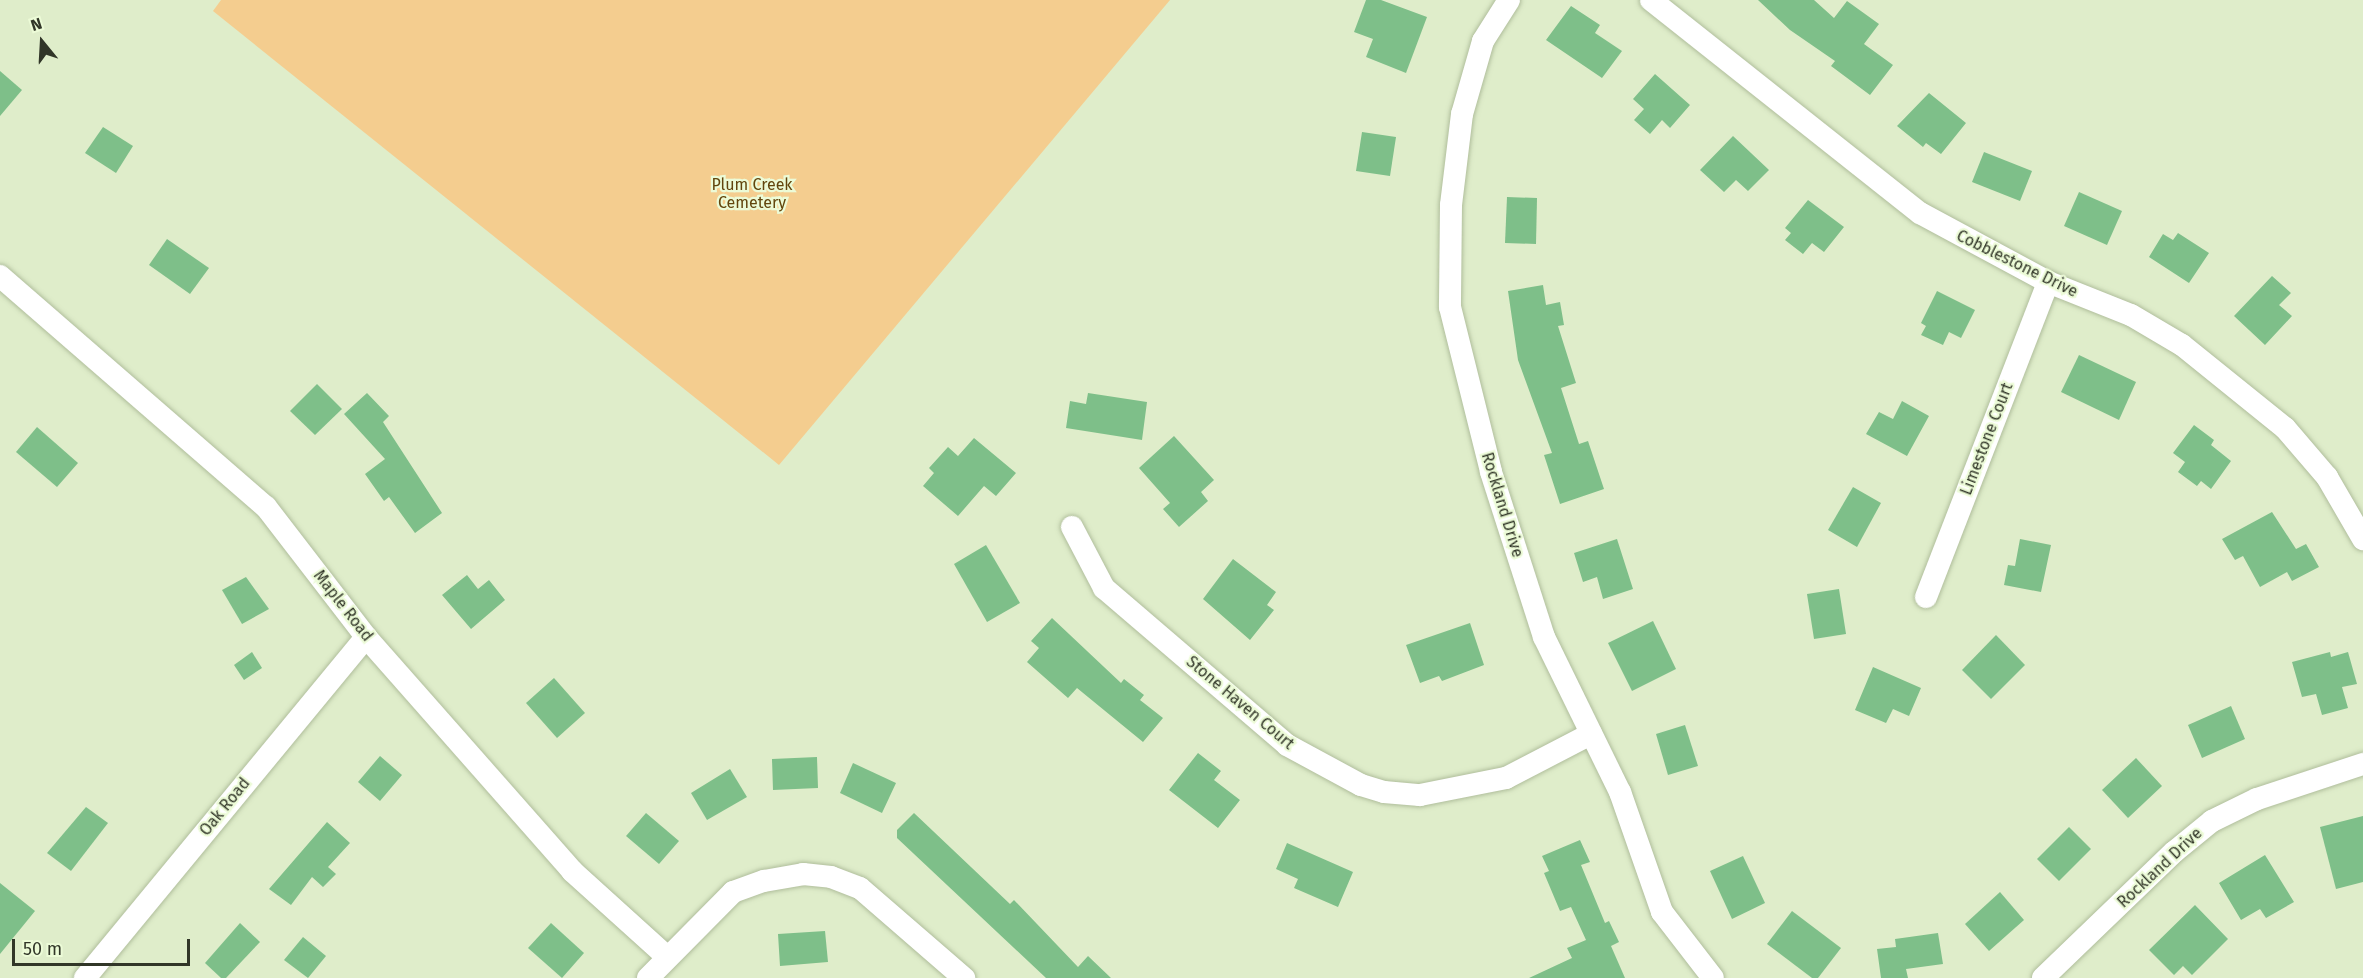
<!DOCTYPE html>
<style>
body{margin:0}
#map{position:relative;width:2363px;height:978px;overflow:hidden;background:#dfedca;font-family:"Fira Sans",sans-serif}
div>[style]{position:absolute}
.green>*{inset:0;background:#f4cd8f}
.building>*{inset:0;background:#7ebf89}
.roads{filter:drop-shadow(0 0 2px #b0be9c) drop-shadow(0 0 2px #b0be9c)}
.street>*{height:22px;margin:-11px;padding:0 11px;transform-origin:11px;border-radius:11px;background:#fff}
span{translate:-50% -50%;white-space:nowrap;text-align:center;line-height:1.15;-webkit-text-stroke:4.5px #ecfbd7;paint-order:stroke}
.park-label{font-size:16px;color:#62450c}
.street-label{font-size:16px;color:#313628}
.north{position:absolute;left:12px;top:12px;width:60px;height:60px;-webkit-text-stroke:4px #ecfbd7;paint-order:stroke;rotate:342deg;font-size:16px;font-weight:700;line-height:24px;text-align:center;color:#313628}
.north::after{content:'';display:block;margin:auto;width:21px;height:27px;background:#313628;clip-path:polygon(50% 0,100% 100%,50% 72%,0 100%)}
.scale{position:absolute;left:12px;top:939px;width:178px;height:27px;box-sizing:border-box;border:3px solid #313628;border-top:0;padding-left:8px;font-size:18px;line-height:21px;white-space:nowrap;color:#313628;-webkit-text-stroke:4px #ecfbd7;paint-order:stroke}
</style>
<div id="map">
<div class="green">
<div style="clip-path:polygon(221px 0,1170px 0,779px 465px,213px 11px)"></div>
</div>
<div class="building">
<div style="clip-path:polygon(1366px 0,1381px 0,1427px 17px,1406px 73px,1366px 57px,1373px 39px,1354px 32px)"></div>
<div style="clip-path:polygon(1758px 0,1814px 0,1834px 18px,1847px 1px,1879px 24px,1864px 44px,1893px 65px,1870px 95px,1831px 66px,1835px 61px,1790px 30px)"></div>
<div style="clip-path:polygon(1571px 6px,1600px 25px,1595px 33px,1622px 51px,1602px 78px,1546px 40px)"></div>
<div style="clip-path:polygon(0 71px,22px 90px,0 116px)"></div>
<div style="clip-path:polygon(1655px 74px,1690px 105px,1670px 128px,1662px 120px,1650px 134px,1634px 120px,1644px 109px,1633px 99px)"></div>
<div style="clip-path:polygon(1929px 93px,1966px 123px,1941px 154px,1926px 143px,1923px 147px,1897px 126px)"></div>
<div style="clip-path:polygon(103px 127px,133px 146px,116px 173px,85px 153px)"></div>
<div style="clip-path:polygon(1362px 132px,1396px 137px,1390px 176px,1356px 171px)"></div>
<div style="clip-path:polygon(1733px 136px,1769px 170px,1748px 191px,1736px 180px,1724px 192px,1700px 170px)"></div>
<div style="clip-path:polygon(1984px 152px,2032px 171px,2020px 201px,1972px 182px)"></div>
<div style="clip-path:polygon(2079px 192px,2122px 211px,2107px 245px,2064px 226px)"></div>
<div style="clip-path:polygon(1507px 197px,1537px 198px,1536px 244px,1505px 243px)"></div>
<div style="clip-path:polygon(1808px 200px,1844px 227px,1824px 252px,1812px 243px,1803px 254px,1785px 240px,1791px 233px,1785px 228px)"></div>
<div style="clip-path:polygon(2178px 233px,2209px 253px,2189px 283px,2149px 257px,2163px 234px,2173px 240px)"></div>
<div style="clip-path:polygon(167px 239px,209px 268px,190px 294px,149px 265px)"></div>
<div style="clip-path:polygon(2272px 276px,2291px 293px,2279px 305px,2292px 316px,2265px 345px,2234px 316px)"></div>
<div style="clip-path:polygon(1543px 285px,1546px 305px,1560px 302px,1564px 325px,1558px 326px,1576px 383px,1561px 388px,1579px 444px,1588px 441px,1604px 489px,1560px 504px,1544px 455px,1552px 453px,1518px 360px,1508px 291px)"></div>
<div style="clip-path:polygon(1937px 291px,1975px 310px,1961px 338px,1949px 332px,1943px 345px,1921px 335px,1926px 326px,1921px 323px)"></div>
<div style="clip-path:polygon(2079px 355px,2136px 382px,2119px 420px,2061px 392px)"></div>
<div style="clip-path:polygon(317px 384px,342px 409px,315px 435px,290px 411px)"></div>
<div style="clip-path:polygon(367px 393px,389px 416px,383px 422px,442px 513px,415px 533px,389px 497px,384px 501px,365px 474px,385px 459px,344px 414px)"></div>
<div style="clip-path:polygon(1088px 393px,1147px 402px,1142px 440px,1066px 428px,1070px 401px,1086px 404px)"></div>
<div style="clip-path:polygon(1902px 401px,1929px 416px,1907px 456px,1866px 434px,1879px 412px,1893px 419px)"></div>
<div style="clip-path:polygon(2194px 425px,2214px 440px,2211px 445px,2231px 461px,2211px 489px,2201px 481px,2197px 486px,2178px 472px,2185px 462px,2173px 453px)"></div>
<div style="clip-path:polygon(37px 427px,78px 463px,57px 487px,16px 452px)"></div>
<div style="clip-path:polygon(1174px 436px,1214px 480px,1201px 492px,1208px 501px,1179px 527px,1163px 509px,1170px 503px,1139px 468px)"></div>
<div style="clip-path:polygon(974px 438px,1016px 473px,996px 496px,984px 486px,958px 516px,923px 486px,934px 473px,929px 468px,948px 447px,958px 456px)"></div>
<div style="clip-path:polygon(1853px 487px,1881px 503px,1857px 547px,1828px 530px)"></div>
<div style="clip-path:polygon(2272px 512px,2296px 549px,2306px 544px,2319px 567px,2292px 581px,2287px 572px,2260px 587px,2243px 556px,2235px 560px,2222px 539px)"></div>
<div style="clip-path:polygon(1617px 539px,1633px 589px,1603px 599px,1597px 577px,1583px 582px,1574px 553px)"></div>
<div style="clip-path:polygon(2020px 539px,2051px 545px,2041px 592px,2004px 585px,2008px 565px,2015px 566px)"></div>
<div style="clip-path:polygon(986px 545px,1020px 603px,987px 622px,954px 564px)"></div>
<div style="clip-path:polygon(1233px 559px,1276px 592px,1267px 605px,1274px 610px,1250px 640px,1203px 599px)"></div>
<div style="clip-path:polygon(467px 575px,478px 589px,489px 580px,505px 600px,471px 629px,442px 595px)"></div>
<div style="clip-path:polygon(246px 577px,269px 609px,242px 624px,222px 590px)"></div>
<div style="clip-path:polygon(1839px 589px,1846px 634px,1814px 639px,1807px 594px)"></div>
<div style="clip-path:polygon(1052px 618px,1121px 683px,1124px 679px,1144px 695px,1140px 700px,1163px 718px,1143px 742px,1077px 688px,1068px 698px,1027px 662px,1039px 648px,1031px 641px)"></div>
<div style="clip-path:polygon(1653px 621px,1676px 669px,1632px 691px,1608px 643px)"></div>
<div style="clip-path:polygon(1470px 623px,1484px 665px,1442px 681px,1439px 676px,1420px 683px,1406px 645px)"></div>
<div style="clip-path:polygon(1996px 635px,2025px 665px,1991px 699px,1962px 670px)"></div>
<div style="clip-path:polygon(252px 652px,262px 668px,244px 680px,234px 665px)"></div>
<div style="clip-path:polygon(2330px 652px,2331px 657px,2348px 652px,2357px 684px,2342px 687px,2348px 708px,2322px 715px,2316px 694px,2302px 697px,2292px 662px)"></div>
<div style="clip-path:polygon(1873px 667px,1921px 688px,1909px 716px,1893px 709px,1886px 723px,1855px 710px)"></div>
<div style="clip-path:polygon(554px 678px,585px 713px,557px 738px,526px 703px)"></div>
<div style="clip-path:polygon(2231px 706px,2245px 739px,2202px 758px,2188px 725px)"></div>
<div style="clip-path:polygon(1685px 725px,1698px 766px,1668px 775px,1656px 734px)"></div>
<div style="clip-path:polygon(1198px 753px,1221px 771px,1214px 780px,1240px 800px,1218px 828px,1169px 790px)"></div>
<div style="clip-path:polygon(380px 756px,402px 775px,380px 801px,358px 782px)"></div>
<div style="clip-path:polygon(817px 757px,818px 788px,773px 790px,772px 759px)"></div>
<div style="clip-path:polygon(2136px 758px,2162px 786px,2128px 818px,2102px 790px)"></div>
<div style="clip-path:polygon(853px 763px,896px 783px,882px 813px,840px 793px)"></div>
<div style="clip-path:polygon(730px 769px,747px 797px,707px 820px,691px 793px)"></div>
<div style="clip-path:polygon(86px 807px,108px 823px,71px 871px,47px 853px)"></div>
<div style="clip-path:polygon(646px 813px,679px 841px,659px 864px,626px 836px)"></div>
<div style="clip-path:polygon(914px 813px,1010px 904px,1014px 900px,1078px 967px,1088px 956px,1111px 978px,1046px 978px,897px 838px,897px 830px)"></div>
<div style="clip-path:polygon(2363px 816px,2363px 882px,2336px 889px,2320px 827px)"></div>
<div style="clip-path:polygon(327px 822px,350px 843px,328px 867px,336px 874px,323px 887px,312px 877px,291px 905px,269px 889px)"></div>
<div style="clip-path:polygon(2069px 827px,2091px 849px,2059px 881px,2037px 859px)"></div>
<div style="clip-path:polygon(1580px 840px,1590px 862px,1581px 865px,1605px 923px,1609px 921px,1619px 942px,1611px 946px,1625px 978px,1529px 978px,1572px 958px,1567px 948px,1586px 940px,1571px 907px,1560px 911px,1544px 873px,1549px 871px,1542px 856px)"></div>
<div style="clip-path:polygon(1287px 843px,1353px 872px,1338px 907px,1294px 888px,1298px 879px,1276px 869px)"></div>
<div style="clip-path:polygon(2265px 855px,2294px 902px,2266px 918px,2260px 909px,2241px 920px,2219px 883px)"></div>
<div style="clip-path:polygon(1743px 856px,1765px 903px,1732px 919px,1710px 871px)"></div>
<div style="clip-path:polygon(0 883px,35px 911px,0 954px)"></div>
<div style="clip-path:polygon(2000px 892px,2024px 920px,1989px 951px,1965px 924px)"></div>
<div style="clip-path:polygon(2195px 905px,2228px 939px,2192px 975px,2183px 966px,2174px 975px,2149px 950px)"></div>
<div style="clip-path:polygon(1792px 911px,1841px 948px,1818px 978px,1812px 978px,1767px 944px)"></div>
<div style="clip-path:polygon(240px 923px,260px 942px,226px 978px,221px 978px,205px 963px)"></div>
<div style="clip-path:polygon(551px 923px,584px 953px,562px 978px,528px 948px)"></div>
<div style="clip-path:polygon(825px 931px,828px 962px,780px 966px,778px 934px)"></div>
<div style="clip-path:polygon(1938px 933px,1943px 964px,1906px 969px,1908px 978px,1881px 978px,1877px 949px,1896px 947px,1895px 939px)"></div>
<div style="clip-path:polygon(303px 937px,326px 956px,308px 978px,284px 960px)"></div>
</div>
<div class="roads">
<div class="street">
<div style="left:1509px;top:0;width:49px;rotate:122.4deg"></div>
<div style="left:1483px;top:41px;width:76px;rotate:106deg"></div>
<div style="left:1462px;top:114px;width:92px;rotate:96.9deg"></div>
<div style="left:1451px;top:205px;width:102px;rotate:90.6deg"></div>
<div style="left:1450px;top:307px;width:170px;rotate:76deg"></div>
<div style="left:1491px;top:472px;width:173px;rotate:72.2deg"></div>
<div style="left:1544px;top:637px;width:173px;rotate:63.9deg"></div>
<div style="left:1620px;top:792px;width:127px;rotate:70.7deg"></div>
<div style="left:1662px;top:912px;width:83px;rotate:52.3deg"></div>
<div style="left:1651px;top:0;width:343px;rotate:38.4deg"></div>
<div style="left:1920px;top:213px;width:145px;rotate:28.3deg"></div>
<div style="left:2048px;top:282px;width:89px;rotate:21.7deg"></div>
<div style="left:2131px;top:315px;width:59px;rotate:30.5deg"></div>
<div style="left:2182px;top:345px;width:132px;rotate:38.9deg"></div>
<div style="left:2285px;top:428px;width:65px;rotate:49.4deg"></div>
<div style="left:2327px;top:477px;width:72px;rotate:59.9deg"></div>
<div style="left:0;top:276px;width:352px;rotate:41deg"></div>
<div style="left:266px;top:507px;width:164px;rotate:52.4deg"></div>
<div style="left:366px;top:637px;width:312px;rotate:48.6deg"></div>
<div style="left:572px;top:871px;width:127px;rotate:42.1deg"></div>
<div style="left:1072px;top:527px;width:69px;rotate:62.3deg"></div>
<div style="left:1104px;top:588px;width:241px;rotate:40.6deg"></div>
<div style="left:1287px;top:745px;width:84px;rotate:28.4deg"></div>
<div style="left:1361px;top:785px;width:24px;rotate:17deg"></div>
<div style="left:1384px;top:792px;width:36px;rotate:5deg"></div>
<div style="left:1420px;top:795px;width:88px;rotate:-11.2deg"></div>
<div style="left:1506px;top:778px;width:96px;rotate:-27.4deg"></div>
<div style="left:1926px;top:597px;width:338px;rotate:-68.8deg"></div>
<div style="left:85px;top:978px;width:442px;rotate:-50.5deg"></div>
<div style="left:648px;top:978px;width:121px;rotate:-45.3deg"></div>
<div style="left:733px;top:892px;width:33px;rotate:-20deg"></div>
<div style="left:764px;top:881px;width:40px;rotate:-10deg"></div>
<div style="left:803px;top:874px;width:28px;rotate:6deg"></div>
<div style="left:831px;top:877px;width:31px;rotate:21deg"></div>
<div style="left:860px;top:888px;width:138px;rotate:40.9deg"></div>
<div style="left:2043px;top:978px;width:182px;rotate:-43.9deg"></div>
<div style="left:2174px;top:852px;width:49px;rotate:-39.2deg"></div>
<div style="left:2212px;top:821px;width:50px;rotate:-26.1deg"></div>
<div style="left:2257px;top:799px;width:112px;rotate:-18.3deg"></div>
</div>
</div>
<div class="park-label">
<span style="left:752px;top:194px">Plum Creek<br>Cemetery</span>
</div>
<div class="street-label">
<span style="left:2017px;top:264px;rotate:26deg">Cobblestone Drive</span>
<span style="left:1987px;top:439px;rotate:-69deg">Limestone Court</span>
<span style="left:1502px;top:505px;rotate:73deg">Rockland Drive</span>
<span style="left:343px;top:606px;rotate:52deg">Maple Road</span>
<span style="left:1240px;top:703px;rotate:40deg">Stone Haven Court</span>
<span style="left:225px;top:807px;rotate:-51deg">Oak Road</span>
<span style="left:2160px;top:868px;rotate:-43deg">Rockland Drive</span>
</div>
<div class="north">N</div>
<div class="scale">50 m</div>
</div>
